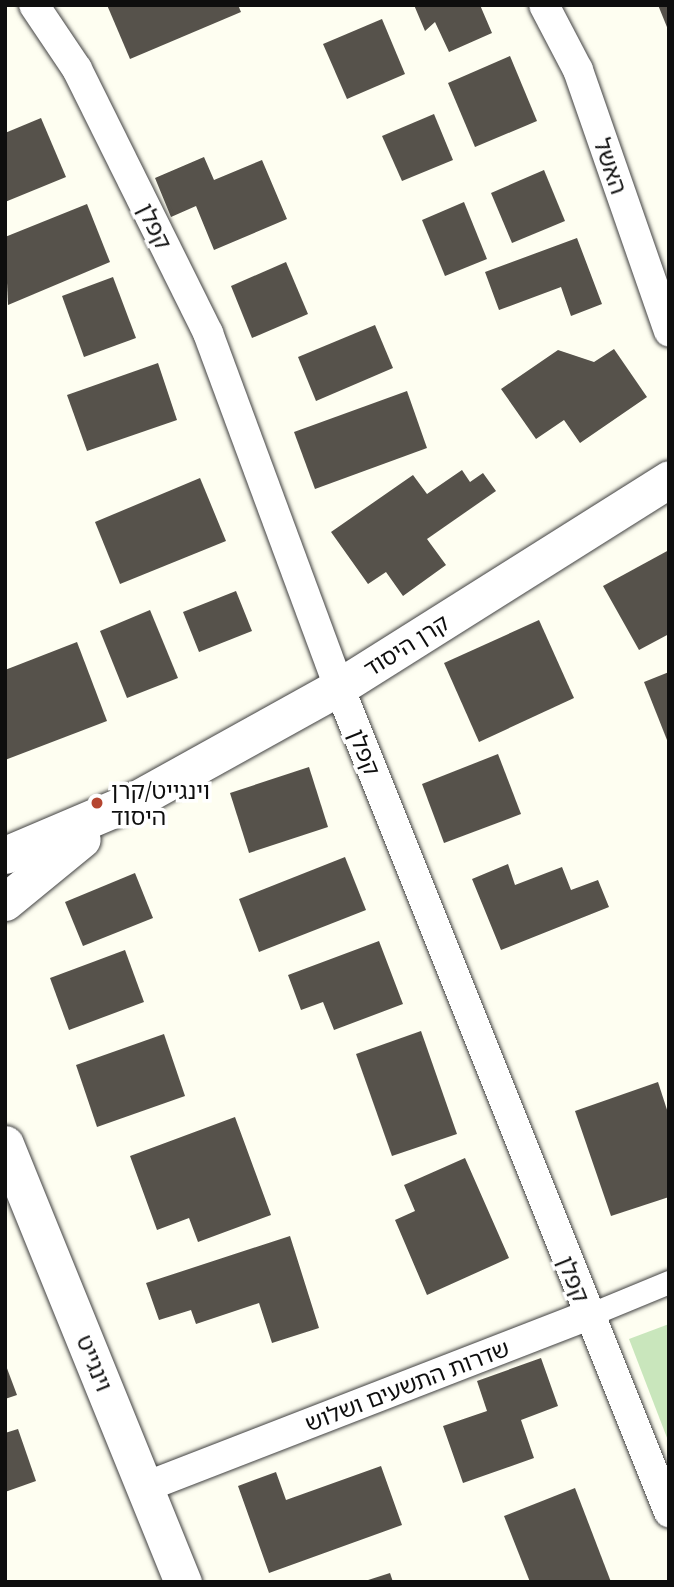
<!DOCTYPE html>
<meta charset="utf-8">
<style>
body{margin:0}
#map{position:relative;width:674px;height:1587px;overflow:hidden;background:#fefef1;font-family:"Noto Serif","Noto Sans Hebrew",serif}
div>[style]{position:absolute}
.green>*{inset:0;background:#c9e6bc}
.building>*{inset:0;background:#56524b}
.roads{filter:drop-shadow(0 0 2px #414141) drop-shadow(0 0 2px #414141)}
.pedestrian>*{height:23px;margin:-11.5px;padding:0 11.5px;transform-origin:11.5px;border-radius:11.5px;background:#fff}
.minor>*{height:30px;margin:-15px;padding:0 15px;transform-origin:15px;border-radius:15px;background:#fff}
.tertiary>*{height:37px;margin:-18.5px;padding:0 18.5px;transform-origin:18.5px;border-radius:18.5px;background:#fff}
.dots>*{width:19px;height:19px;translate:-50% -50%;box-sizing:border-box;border:4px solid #fff;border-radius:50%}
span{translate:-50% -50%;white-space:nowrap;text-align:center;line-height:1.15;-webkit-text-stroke:7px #fff;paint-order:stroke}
.street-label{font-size:23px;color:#0e0e0e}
.poi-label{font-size:23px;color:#0e0e0e}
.left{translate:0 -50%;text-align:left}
.frame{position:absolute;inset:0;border:7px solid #0e0e0e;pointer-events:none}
</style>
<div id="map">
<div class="green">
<div style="clip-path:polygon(669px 1324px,669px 1443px,629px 1339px)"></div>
</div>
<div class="building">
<div style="clip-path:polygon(107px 5px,238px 5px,241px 12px,130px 59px)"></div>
<div style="clip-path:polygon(414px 5px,480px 5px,492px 33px,449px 52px,435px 22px,425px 31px)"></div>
<div style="clip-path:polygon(658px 5px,669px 5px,669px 32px)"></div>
<div style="clip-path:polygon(382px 19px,405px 74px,347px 99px,323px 44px)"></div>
<div style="clip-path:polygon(510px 56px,537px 121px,475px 147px,448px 83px)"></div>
<div style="clip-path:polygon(434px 114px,453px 160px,402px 181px,382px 136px)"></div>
<div style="clip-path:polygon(41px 118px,66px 177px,5px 202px,5px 133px)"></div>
<div style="clip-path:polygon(204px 157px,214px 180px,262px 160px,287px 219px,214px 250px,196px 206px,171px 217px,155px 178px)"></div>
<div style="clip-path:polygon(544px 170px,565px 221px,512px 243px,491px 193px)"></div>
<div style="clip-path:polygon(464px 202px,487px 259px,445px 276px,422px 220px)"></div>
<div style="clip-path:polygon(87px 204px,110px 262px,8px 305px,5px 237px)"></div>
<div style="clip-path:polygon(577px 238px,602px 304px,571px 316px,561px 287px,499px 310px,485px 272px)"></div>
<div style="clip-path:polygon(286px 262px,308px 314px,252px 338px,231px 286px)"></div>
<div style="clip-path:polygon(113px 277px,136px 338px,84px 357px,62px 296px)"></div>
<div style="clip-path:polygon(375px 325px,393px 368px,316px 401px,298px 357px)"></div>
<div style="clip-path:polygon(614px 349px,647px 397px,580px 443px,564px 420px,536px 439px,501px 389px,558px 350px,594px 362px)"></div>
<div style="clip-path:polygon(158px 363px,177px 420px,87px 451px,67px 395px)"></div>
<div style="clip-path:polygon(407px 391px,427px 448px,315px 489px,294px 432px)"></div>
<div style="clip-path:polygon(462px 470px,470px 482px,483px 473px,496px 491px,427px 539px,446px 565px,403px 596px,386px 572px,368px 584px,331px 532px,413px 475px,427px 494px)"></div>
<div style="clip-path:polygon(200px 478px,226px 541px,120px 584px,95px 522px)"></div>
<div style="clip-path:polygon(669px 550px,669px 634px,639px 650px,603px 586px)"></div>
<div style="clip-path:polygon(236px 591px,252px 631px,199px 652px,183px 612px)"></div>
<div style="clip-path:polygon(150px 610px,178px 678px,127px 698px,100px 631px)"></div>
<div style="clip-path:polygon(539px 620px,574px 698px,479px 742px,444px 663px)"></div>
<div style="clip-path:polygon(77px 642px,107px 721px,5px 760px,5px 670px)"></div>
<div style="clip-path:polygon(669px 672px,669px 745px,644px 682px)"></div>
<div style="clip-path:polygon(498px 754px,521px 814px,444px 843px,422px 784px)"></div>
<div style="clip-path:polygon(309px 767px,328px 827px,249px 853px,230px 793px)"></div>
<div style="clip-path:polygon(345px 857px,366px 910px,259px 952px,239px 899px)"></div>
<div style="clip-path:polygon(508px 864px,515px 885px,562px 867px,571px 890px,598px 880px,609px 907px,501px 950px,472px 879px)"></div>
<div style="clip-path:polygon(135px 873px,153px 918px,83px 946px,65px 902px)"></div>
<div style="clip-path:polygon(379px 941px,403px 1004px,334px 1030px,323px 1002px,301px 1010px,288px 975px)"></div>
<div style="clip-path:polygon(125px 950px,144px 1002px,69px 1030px,50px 978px)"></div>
<div style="clip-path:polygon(421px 1031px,457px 1134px,392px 1156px,356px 1054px)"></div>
<div style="clip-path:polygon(164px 1034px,185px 1096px,97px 1127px,76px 1065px)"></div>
<div style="clip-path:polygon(658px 1082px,669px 1116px,669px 1197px,611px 1216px,575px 1111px)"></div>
<div style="clip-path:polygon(235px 1117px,271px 1215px,198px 1242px,189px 1218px,157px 1230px,130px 1156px)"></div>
<div style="clip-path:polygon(465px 1158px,509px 1258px,427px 1295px,395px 1220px,415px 1211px,404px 1185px)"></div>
<div style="clip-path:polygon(290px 1236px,319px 1328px,272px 1343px,259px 1303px,196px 1324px,191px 1310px,159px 1320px,146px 1283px)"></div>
<div style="clip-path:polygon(541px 1358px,558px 1406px,521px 1420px,534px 1458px,463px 1483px,443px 1426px,487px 1411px,477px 1381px)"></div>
<div style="clip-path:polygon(5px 1363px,17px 1395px,5px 1399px)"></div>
<div style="clip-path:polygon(18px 1429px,36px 1481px,5px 1492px,5px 1433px)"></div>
<div style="clip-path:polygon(381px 1466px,402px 1525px,269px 1573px,238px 1486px,276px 1472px,286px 1500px)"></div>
<div style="clip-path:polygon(575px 1488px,611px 1582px,530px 1582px,504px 1516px)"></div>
<div style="clip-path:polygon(390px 1573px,393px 1582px,365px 1582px,365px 1581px)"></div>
</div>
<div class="roads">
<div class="pedestrian">
<div style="left:589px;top:1315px;width:87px;rotate:-22.4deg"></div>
</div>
<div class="minor">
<div style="left:34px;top:5px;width:77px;rotate:56.1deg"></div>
<div style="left:77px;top:69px;width:295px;rotate:63.6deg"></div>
<div style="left:208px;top:333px;width:377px;rotate:69.7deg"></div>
<div style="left:339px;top:687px;width:889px;rotate:68.2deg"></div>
<div style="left:544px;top:5px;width:73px;rotate:62.4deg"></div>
<div style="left:578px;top:70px;width:277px;rotate:70.8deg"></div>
<div style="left:145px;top:1487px;width:476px;rotate:-21.2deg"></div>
</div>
<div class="tertiary">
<div style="left:5px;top:855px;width:143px;rotate:-23deg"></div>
<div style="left:137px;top:799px;width:231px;rotate:-29deg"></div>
<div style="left:339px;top:687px;width:390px;rotate:-32.2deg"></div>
<div style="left:5px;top:902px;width:99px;rotate:-39.3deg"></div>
<div style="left:5px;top:1144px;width:473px;rotate:67.9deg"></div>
</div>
</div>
<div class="dots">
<div style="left:97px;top:803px;background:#b54530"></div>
</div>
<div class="street-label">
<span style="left:611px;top:166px;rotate:71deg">האשל</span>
<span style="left:155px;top:226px;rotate:64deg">קפלן</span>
<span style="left:406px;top:645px;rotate:-32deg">קרן היסוד</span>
<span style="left:365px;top:752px;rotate:68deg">קפלן</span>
<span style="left:574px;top:1279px;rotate:68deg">קפלן</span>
<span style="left:95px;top:1363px;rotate:68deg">וינגייט</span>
<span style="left:407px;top:1385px;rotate:-21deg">שדרות התשעים ושלוש</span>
</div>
<div class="poi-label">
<span class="left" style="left:111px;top:803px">וינגייט/קרן<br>היסוד</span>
</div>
<div class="frame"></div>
</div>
